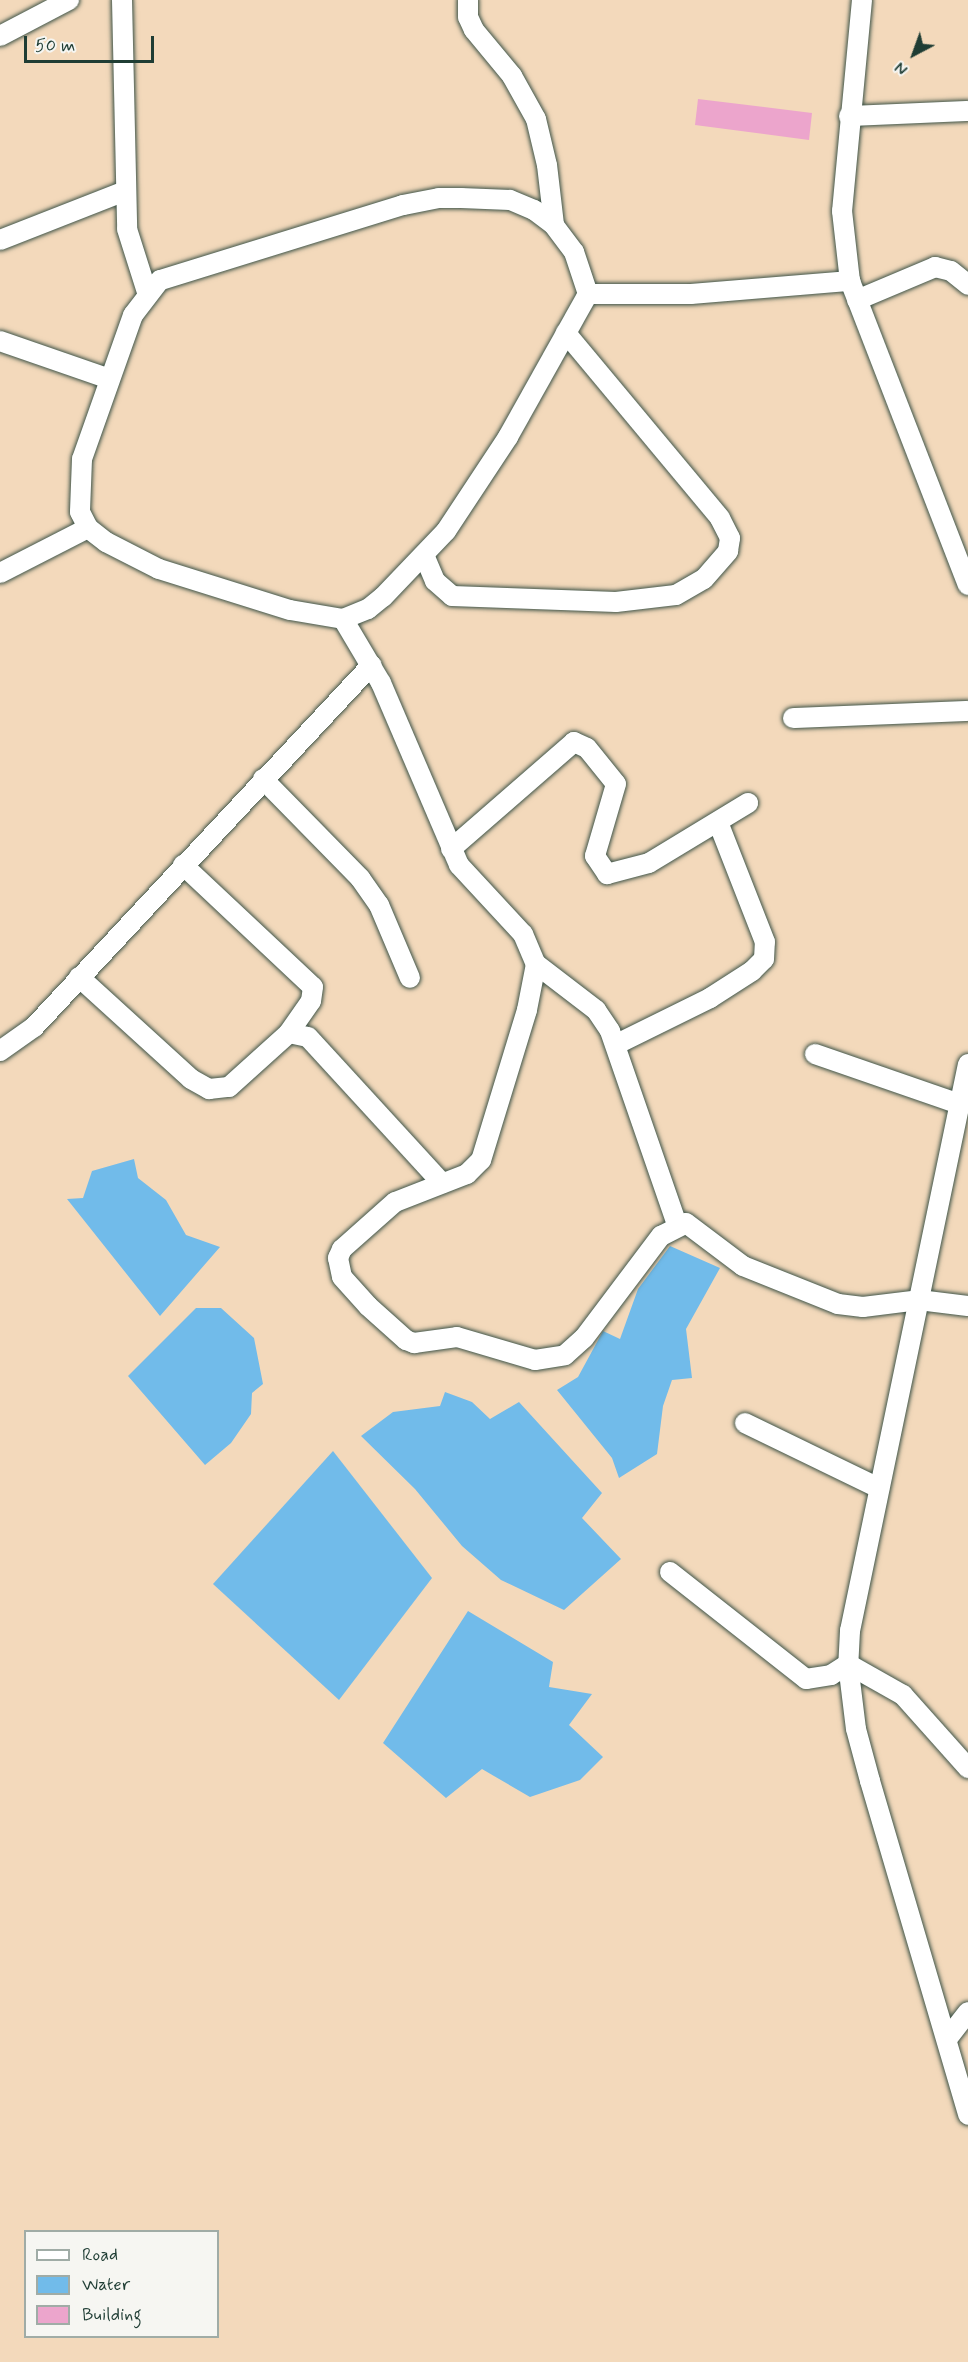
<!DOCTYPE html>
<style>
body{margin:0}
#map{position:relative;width:968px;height:2362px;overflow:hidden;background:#f3d9bb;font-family:Mynerve,sans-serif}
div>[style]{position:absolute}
.water>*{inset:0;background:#71bbea}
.building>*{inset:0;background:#eca5cc}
.roads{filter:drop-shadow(0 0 2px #3f5448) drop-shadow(0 0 2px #3f5448)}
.minor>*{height:20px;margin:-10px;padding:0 10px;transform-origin:10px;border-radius:10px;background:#fff}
span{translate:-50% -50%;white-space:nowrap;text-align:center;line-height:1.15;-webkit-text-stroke:5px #f6f6f2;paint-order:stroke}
.legend{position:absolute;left:24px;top:2230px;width:195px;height:108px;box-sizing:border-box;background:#f6f6f2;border:2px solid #a0aca6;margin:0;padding:8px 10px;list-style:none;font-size:18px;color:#1f3d34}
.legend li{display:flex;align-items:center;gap:12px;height:30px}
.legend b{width:30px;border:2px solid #a0aca6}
.north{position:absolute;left:884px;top:24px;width:60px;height:60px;-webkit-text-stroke:4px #f6f6f2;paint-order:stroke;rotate:221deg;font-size:16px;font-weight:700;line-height:24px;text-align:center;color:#1f3d34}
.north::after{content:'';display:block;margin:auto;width:21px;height:27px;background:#1f3d34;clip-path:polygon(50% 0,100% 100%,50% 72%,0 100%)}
.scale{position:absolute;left:24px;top:36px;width:130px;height:27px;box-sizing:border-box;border:3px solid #1f3d34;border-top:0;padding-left:8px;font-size:18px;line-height:21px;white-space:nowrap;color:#1f3d34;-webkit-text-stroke:4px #f6f6f2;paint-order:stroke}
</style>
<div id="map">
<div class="water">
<div style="clip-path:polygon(134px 1159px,138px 1178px,166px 1200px,186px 1235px,220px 1247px,160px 1316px,67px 1199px,83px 1198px,92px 1171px)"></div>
<div style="clip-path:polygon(670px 1246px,720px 1268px,686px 1329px,692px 1378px,672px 1380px,663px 1406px,657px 1454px,619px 1478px,612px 1458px,557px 1390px,578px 1377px,603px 1331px,620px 1339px,638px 1289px)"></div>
<div style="clip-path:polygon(196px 1308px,221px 1308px,254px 1338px,263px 1384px,252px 1393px,251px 1414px,231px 1443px,205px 1465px,128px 1376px)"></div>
<div style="clip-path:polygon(445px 1392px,472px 1402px,490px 1419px,519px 1402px,602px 1493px,582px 1518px,621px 1559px,564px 1610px,501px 1580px,462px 1546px,415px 1489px,361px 1436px,393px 1412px,440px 1406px)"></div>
<div style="clip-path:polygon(333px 1451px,432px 1578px,339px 1700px,213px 1584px)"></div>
<div style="clip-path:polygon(468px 1611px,553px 1662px,549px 1687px,592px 1694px,569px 1725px,603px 1757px,580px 1780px,530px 1797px,482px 1769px,446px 1798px,383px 1743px)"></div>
</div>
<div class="building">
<div style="clip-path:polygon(698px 99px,812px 113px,809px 140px,695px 125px)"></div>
</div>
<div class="roads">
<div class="minor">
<div style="left:122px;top:0;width:229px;rotate:88.7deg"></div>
<div style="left:127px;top:229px;width:66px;rotate:72.4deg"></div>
<div style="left:468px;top:0;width:17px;rotate:90deg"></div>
<div style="left:468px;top:17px;width:14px;rotate:65deg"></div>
<div style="left:474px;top:30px;width:60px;rotate:50.4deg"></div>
<div style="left:512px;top:76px;width:49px;rotate:60.8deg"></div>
<div style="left:536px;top:119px;width:47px;rotate:76.6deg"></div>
<div style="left:547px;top:165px;width:60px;rotate:83.3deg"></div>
<div style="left:862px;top:0;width:212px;rotate:95.4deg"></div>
<div style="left:842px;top:211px;width:70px;rotate:83.5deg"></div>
<div style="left:850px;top:281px;width:326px;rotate:68.8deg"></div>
<div style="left:0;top:36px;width:78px;rotate:-27.6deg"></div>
<div style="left:849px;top:116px;width:119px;rotate:-2.4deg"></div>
<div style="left:0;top:240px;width:134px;rotate:-21.4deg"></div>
<div style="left:588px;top:294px;width:44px;rotate:-108.4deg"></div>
<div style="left:574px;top:252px;width:34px;rotate:-127deg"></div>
<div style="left:554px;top:225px;width:25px;rotate:-143deg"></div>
<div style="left:534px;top:210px;width:26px;rotate:-157deg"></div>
<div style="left:510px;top:200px;width:49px;rotate:-177.7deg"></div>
<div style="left:461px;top:198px;width:22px;rotate:180deg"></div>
<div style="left:439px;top:198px;width:37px;rotate:169deg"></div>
<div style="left:403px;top:205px;width:254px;rotate:162.8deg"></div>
<div style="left:160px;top:280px;width:44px;rotate:127.6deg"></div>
<div style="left:133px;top:315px;width:153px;rotate:109.5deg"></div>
<div style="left:82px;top:459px;width:53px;rotate:92.2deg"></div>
<div style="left:80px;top:512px;width:18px;rotate:63deg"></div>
<div style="left:88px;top:528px;width:23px;rotate:38deg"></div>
<div style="left:106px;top:542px;width:59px;rotate:27deg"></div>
<div style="left:159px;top:569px;width:137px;rotate:17.4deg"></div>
<div style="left:290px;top:610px;width:54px;rotate:9.6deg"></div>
<div style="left:343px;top:619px;width:27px;rotate:-22deg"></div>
<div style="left:368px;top:609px;width:19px;rotate:-39deg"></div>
<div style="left:383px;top:597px;width:91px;rotate:-46.3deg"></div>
<div style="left:446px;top:531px;width:113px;rotate:-56.6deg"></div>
<div style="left:508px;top:437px;width:164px;rotate:-60.8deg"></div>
<div style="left:588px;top:294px;width:103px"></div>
<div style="left:691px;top:294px;width:160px;rotate:-4.7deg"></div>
<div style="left:857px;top:300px;width:85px;rotate:-22.9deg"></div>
<div style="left:935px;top:267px;width:16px;rotate:14deg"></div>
<div style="left:951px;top:271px;width:22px;rotate:39deg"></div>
<div style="left:0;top:341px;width:116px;rotate:19.1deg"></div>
<div style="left:424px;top:555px;width:28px;rotate:67deg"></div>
<div style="left:435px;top:581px;width:23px;rotate:41deg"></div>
<div style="left:452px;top:596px;width:164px;rotate:2.1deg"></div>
<div style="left:616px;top:602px;width:60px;rotate:-6.7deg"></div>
<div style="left:676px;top:595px;width:32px;rotate:-30deg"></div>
<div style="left:704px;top:579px;width:37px;rotate:-49deg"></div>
<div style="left:728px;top:551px;width:13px;rotate:-81deg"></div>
<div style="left:730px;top:538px;width:22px;rotate:-117deg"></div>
<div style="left:720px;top:518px;width:241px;rotate:-129.8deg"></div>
<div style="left:0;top:573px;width:99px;rotate:-27.1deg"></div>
<div style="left:343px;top:619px;width:74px;rotate:59.3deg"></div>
<div style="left:381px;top:683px;width:198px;rotate:66.8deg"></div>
<div style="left:459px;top:865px;width:94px;rotate:47.2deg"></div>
<div style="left:523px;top:934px;width:33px;rotate:67deg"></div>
<div style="left:536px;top:964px;width:47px;rotate:101.1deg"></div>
<div style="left:527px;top:1010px;width:157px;rotate:107deg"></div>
<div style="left:481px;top:1160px;width:20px;rotate:135deg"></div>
<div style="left:467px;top:1174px;width:77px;rotate:158.7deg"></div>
<div style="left:395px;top:1202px;width:71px;rotate:138.4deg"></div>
<div style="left:342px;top:1249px;width:10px;rotate:114deg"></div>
<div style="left:338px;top:1258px;width:19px;rotate:78deg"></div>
<div style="left:342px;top:1277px;width:39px;rotate:48deg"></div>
<div style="left:368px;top:1306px;width:51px;rotate:41.8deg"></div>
<div style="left:406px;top:1340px;width:9px;rotate:21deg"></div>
<div style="left:414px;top:1343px;width:43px;rotate:-7.9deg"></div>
<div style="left:457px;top:1337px;width:81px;rotate:16.4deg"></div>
<div style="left:535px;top:1360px;width:30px;rotate:-9deg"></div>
<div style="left:565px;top:1355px;width:25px;rotate:-42deg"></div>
<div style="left:584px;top:1338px;width:128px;rotate:-53deg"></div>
<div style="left:661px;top:1236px;width:28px;rotate:-27deg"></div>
<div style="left:686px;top:1223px;width:71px;rotate:37deg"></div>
<div style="left:743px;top:1266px;width:102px;rotate:21.8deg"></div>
<div style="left:838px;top:1304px;width:25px;rotate:7deg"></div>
<div style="left:863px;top:1307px;width:56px;rotate:-7.1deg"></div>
<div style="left:919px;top:1300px;width:49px;rotate:7deg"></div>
<div style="left:793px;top:718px;width:175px;rotate:-2.3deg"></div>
<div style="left:263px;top:779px;width:139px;rotate:45.6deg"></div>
<div style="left:360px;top:878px;width:33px;rotate:55deg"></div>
<div style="left:379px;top:905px;width:79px;rotate:67deg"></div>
<div style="left:451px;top:849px;width:163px;rotate:-41deg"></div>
<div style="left:574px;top:742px;width:14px;rotate:25deg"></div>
<div style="left:587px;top:748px;width:46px;rotate:51.1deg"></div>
<div style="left:616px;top:784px;width:75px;rotate:106.3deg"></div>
<div style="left:595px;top:856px;width:22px;rotate:56deg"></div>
<div style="left:607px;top:874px;width:43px;rotate:-14.7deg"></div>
<div style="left:649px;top:863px;width:116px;rotate:-31.2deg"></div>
<div style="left:183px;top:865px;width:178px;rotate:43.2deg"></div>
<div style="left:313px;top:987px;width:14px;rotate:98deg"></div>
<div style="left:311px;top:1001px;width:39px;rotate:125deg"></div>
<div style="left:536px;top:964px;width:76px;rotate:37.5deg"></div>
<div style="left:596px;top:1010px;width:25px;rotate:56deg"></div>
<div style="left:610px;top:1031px;width:205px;rotate:70.9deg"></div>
<div style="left:79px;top:977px;width:151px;rotate:42.3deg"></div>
<div style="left:191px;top:1079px;width:21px;rotate:29deg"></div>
<div style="left:209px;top:1089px;width:20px;rotate:-6deg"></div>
<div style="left:229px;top:1087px;width:81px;rotate:-42deg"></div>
<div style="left:289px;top:1033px;width:19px;rotate:12deg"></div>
<div style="left:308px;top:1037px;width:198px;rotate:47.5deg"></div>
<div style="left:617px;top:1044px;width:104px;rotate:-26.3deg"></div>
<div style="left:710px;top:998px;width:50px;rotate:-32.7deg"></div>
<div style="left:752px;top:971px;width:17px;rotate:-45deg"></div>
<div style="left:764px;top:959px;width:17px;rotate:-87deg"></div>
<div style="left:765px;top:942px;width:129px;rotate:-111.4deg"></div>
<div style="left:0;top:1051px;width:42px;rotate:-35.2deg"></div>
<div style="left:34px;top:1027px;width:495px;rotate:-47deg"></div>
<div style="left:815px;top:1054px;width:152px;rotate:19.1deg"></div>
<div style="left:968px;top:1064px;width:579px;rotate:101.76deg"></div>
<div style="left:850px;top:1631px;width:33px;rotate:93deg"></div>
<div style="left:848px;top:1664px;width:65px;rotate:83deg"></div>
<div style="left:856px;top:1729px;width:54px;rotate:74.9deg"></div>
<div style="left:870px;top:1781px;width:348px;rotate:73.6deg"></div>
<div style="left:745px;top:1423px;width:149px;rotate:25.9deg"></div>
<div style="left:670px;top:1572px;width:173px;rotate:38.2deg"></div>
<div style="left:806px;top:1679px;width:25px;rotate:-9deg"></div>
<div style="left:831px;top:1675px;width:20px;rotate:-33deg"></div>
<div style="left:848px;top:1664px;width:63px;rotate:29.4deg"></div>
<div style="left:903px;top:1695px;width:98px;rotate:48.3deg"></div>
<div style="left:947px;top:2039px;width:34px;rotate:-52deg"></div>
</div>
</div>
<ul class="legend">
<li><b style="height:8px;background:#fff"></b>Road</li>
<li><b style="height:16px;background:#71bbea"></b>Water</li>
<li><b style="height:16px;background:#eca5cc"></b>Building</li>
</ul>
<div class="north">N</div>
<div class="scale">50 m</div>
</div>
